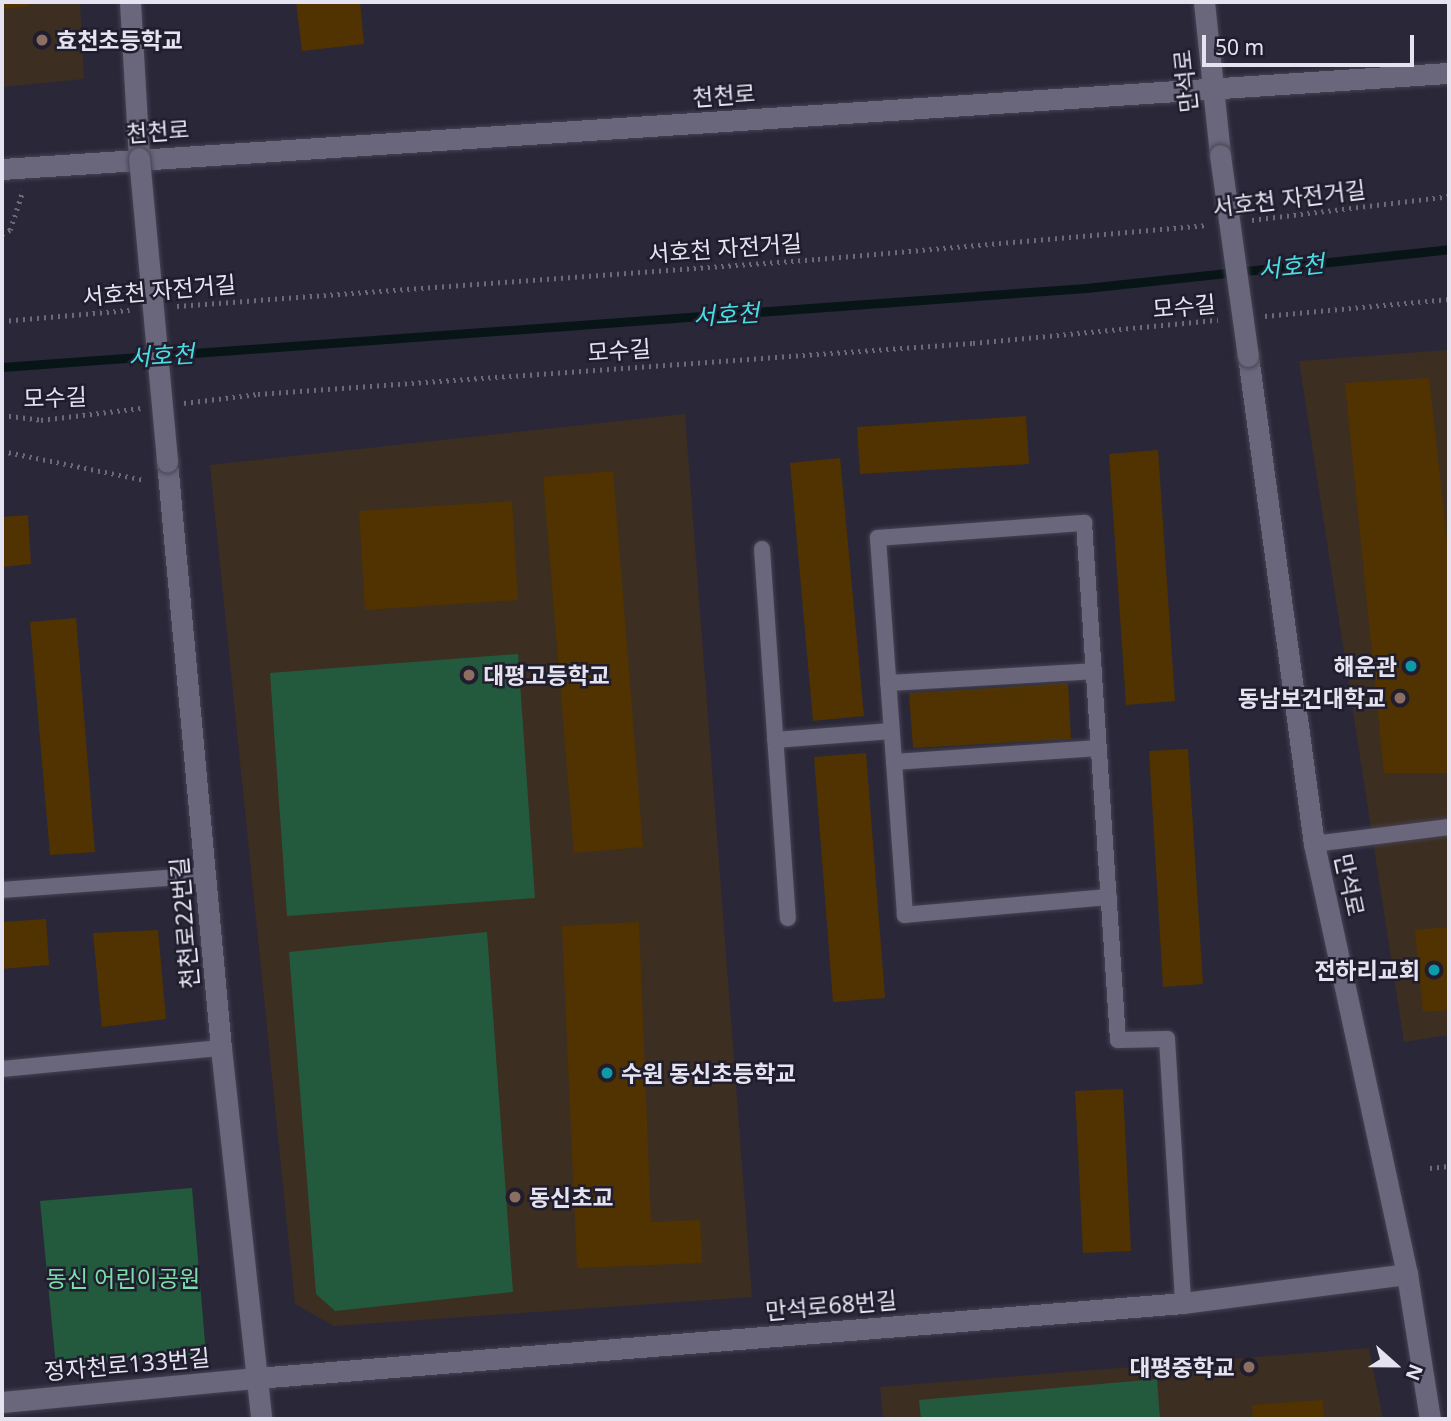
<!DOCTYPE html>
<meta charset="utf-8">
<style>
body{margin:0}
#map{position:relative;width:1451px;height:1421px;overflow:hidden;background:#2a2739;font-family:"Noto Sans","Noto Sans KR",sans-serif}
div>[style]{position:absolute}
.education>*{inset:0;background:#3d2e22}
.green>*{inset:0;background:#235a3e}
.stream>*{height:9px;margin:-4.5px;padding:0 4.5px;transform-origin:4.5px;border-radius:4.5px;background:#081516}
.building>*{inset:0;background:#503300}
.path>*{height:4.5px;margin-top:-2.25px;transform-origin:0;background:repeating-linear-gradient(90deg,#6c6979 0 2px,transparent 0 7px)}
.roads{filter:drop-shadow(0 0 2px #454352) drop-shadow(0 0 2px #454352)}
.lane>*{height:16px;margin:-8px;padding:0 8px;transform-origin:8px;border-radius:8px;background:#6a667b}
.street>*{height:21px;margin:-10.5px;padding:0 10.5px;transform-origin:10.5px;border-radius:10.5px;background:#6a667b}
.secondary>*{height:21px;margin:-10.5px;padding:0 10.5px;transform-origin:10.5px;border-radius:10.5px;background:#6a667b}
.bridges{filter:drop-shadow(0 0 2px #454352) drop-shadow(0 0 2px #454352)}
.street-bridge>*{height:21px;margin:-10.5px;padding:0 10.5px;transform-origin:10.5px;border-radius:10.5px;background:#6a667b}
.secondary-bridge>*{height:21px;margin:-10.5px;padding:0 10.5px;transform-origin:10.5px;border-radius:10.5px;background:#6a667b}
.dots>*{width:19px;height:19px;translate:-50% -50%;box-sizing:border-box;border:4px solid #201d2e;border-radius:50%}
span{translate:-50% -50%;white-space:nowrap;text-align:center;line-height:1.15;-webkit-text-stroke:5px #201d2e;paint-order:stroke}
.poi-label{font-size:23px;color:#e4e3ef;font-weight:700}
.left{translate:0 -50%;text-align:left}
.right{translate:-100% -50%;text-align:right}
.street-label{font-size:23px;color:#e4e3ef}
.park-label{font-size:23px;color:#7bdfa8}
.water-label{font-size:24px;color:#49dee3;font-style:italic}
.frame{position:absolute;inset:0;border:4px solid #e4e3ef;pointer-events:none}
.north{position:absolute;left:1360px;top:1330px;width:70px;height:70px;-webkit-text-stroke:5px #201d2e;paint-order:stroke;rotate:111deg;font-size:19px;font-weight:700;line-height:28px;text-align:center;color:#e4e3ef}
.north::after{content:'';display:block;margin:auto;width:24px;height:32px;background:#e4e3ef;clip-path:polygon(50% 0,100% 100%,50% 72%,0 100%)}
.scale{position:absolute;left:1202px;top:35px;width:212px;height:32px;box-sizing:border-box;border:4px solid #e4e3ef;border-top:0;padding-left:9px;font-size:21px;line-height:24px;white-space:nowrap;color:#e4e3ef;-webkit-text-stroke:5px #201d2e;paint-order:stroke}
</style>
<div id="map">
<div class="education">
<div style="clip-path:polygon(2px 2px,80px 2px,84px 79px,2px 87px)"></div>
<div style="clip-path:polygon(1449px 350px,1449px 1035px,1404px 1042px,1299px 361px)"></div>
<div style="clip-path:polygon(685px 414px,752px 1297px,334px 1326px,295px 1304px,210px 465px)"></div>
<div style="clip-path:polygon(1369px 1348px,1383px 1419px,883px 1419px,880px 1387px)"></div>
</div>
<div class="green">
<div style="clip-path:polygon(518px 654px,535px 898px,287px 916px,270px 673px)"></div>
<div style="clip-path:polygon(487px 932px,513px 1292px,335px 1311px,316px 1294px,289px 952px)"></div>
<div style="clip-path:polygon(192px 1188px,206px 1354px,56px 1366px,40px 1201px)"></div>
<div style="clip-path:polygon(1157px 1379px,1160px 1419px,921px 1419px,919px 1400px)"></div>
</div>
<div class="stream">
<div style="left:2px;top:367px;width:1087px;rotate:-4.17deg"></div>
<div style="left:1086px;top:288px;width:365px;rotate:-6.1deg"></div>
</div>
<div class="building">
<div style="clip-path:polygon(2px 2px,29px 2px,29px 6px,2px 9px)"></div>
<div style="clip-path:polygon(296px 2px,360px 2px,364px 44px,302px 51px)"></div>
<div style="clip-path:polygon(1429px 378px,1449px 558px,1449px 773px,1384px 773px,1345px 383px)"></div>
<div style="clip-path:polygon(1026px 416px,1029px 464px,860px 474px,857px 427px)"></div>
<div style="clip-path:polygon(1158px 450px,1175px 701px,1126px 705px,1109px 454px)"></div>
<div style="clip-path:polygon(840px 458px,864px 716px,813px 721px,790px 463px)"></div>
<div style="clip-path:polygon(613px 471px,643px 847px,574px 853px,543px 477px)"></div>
<div style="clip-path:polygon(512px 501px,518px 600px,365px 610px,359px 511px)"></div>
<div style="clip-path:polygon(28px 515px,31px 564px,2px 567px,2px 517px)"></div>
<div style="clip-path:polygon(76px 618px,95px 852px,50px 855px,30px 622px)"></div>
<div style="clip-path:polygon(1068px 683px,1071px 739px,913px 748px,909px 693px)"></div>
<div style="clip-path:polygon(1188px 749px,1203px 984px,1163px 987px,1149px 751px)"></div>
<div style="clip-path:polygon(866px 753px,885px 998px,833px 1002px,814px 757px)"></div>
<div style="clip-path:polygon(46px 919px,49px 965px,2px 969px,2px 922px)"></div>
<div style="clip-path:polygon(639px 922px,651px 1222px,700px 1220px,702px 1263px,577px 1268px,562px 926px)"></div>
<div style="clip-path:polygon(1449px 927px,1449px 1010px,1423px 1012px,1415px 930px)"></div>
<div style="clip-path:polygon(158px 930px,166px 1019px,102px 1027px,93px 933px)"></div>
<div style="clip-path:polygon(1123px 1089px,1131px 1251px,1083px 1253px,1075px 1091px)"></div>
<div style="clip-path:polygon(1323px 1400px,1324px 1419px,1253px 1419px,1252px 1405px)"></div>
</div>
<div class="path">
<div style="left:1252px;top:220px;width:198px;rotate:-6.9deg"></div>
<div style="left:2px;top:234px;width:9px;rotate:-27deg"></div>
<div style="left:10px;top:230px;width:42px;rotate:-72deg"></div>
<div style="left:177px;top:306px;width:643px;rotate:-4.19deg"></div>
<div style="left:818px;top:259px;width:391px;rotate:-5deg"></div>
<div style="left:1265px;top:316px;width:185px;rotate:-5.3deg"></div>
<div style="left:2px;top:321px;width:128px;rotate:-4.9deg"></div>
<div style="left:184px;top:403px;width:75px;rotate:-6.9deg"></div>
<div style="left:258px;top:394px;width:717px;rotate:-4.08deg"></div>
<div style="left:973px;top:343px;width:246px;rotate:-5.4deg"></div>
<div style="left:2px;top:415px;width:39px;rotate:7deg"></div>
<div style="left:41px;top:420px;width:101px;rotate:-6.8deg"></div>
<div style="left:2px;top:451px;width:146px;rotate:11.5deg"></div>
<div style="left:1430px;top:1168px;width:19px;rotate:-6deg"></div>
</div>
<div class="roads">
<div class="lane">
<div style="left:762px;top:549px;width:370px;rotate:86deg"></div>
<div style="left:888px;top:683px;width:206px;rotate:-3.3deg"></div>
<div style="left:775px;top:740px;width:117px;rotate:-4.4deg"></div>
<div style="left:894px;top:762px;width:205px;rotate:-3.9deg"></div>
<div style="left:1314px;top:844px;width:136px;rotate:-7.2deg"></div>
<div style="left:2px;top:890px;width:205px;rotate:-4.2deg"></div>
<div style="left:1109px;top:897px;width:205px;rotate:175deg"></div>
<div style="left:905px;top:915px;width:378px;rotate:-94.1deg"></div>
<div style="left:878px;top:538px;width:207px;rotate:-4.2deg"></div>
<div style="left:1084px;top:523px;width:518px;rotate:86.24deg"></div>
<div style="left:1118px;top:1040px;width:49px;rotate:-1.2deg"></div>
<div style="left:1167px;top:1039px;width:264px;rotate:86.5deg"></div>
<div style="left:2px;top:1069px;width:220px;rotate:-5.5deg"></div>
</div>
<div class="street">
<div style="left:130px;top:2px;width:156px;rotate:86.7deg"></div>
<div style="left:167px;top:462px;width:588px;rotate:84.74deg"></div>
<div style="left:221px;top:1048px;width:373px;rotate:83.8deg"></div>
<div style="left:2px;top:1402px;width:256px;rotate:-5.4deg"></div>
<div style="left:257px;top:1378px;width:929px;rotate:-4.63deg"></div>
<div style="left:1183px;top:1303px;width:226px;rotate:-7.4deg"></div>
</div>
<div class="secondary">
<div style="left:1204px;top:2px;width:154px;rotate:84deg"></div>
<div style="left:2px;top:169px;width:1450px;rotate:-3.8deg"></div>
<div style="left:1248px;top:356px;width:492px;rotate:82.3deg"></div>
<div style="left:1314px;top:844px;width:440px;rotate:77.8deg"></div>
<div style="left:1407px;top:1274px;width:147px;rotate:81deg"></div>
</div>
</div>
<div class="bridges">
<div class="street-bridge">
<div style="left:139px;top:158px;width:305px;rotate:84.7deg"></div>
</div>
<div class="secondary-bridge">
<div style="left:1220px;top:155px;width:203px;rotate:82.1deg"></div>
</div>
</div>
<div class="dots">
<div style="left:42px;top:40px;background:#8d6e63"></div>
<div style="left:1411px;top:666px;background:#0f9aa8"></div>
<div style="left:469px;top:675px;background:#8d6e63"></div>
<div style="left:1400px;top:698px;background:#8d6e63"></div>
<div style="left:1434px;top:970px;background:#0f9aa8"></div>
<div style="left:607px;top:1073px;background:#0f9aa8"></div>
<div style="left:515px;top:1197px;background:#8d6e63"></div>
<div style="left:1249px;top:1367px;background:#8d6e63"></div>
</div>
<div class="poi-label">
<span class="left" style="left:56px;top:40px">효천초등학교</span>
<span class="right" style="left:1397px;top:666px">해운관</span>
<span class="left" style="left:483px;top:675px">대평고등학교</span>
<span class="right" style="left:1386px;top:698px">동남보건대학교</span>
<span class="right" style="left:1420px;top:970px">전하리교회</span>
<span class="left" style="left:621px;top:1073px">수원 동신초등학교</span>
<span class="left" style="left:529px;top:1197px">동신초교</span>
<span class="right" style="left:1235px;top:1367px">대평중학교</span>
</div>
<div class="street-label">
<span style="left:1185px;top:81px;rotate:-96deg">만석로</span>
<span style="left:724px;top:95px;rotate:-4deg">천천로</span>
<span style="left:158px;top:131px;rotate:-4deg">천천로</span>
<span style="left:1289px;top:198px;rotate:-7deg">서호천 자전거길</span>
<span style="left:725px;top:248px;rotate:-4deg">서호천 자전거길</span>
<span style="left:159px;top:290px;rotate:-5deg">서호천 자전거길</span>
<span style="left:1184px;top:306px;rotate:-5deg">모수길</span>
<span style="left:619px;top:350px;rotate:-4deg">모수길</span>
<span style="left:55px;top:397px;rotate:-2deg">모수길</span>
<span style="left:1350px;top:885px;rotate:78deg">만석로</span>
<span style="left:184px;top:923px;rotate:-95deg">천천로22번길</span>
<span style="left:831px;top:1305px;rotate:-5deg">만석로68번길</span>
<span style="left:127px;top:1364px;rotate:-5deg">정자천로133번길</span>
</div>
<div class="park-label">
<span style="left:123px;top:1278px">동신 어린이공원</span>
</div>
<div class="water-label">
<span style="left:1291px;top:266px;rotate:-6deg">서호천</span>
<span style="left:726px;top:314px;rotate:-4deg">서호천</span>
<span style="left:161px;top:355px;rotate:-4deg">서호천</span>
</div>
<div class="frame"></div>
<div class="north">N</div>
<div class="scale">50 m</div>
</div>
